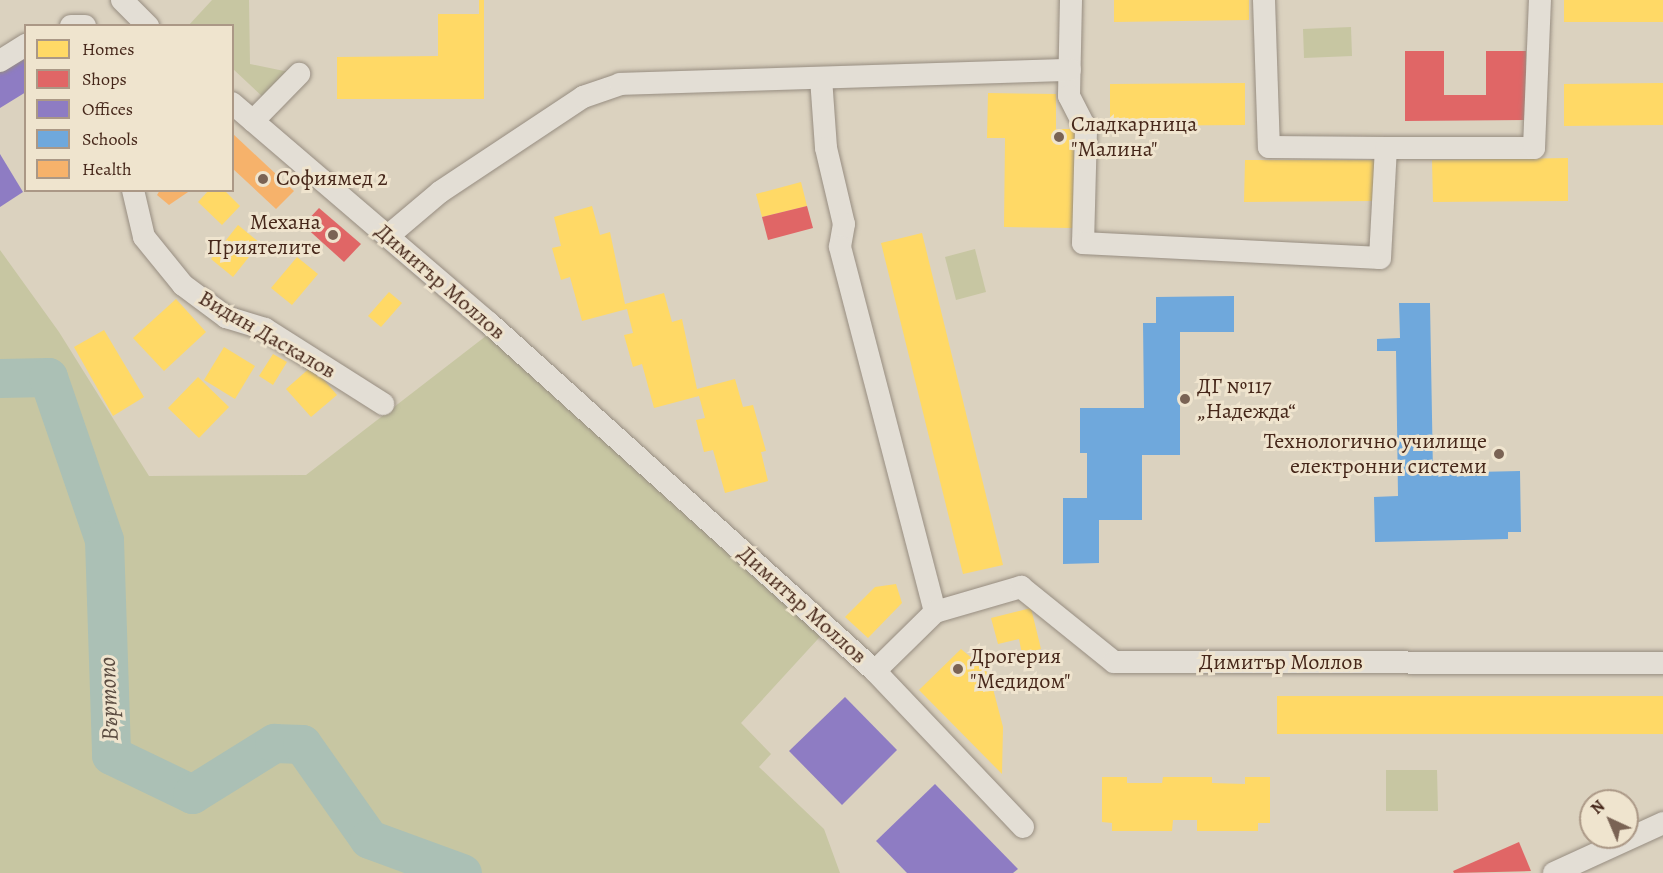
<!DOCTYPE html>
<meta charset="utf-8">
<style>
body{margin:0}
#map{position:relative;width:1663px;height:873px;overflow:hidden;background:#dbd2bf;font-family:Alegreya,serif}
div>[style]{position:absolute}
.green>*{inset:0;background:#c7c6a2}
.homes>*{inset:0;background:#ffd966}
.shops>*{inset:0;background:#e06666}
.offices>*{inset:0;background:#8e7cc3}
.schools>*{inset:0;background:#6fa8dc}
.health>*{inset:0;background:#f6b26b}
.river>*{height:39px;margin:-19.5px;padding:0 19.5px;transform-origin:19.5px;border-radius:19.5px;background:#abc0b5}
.roads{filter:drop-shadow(0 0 2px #978d81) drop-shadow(0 0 2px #978d81)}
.minor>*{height:22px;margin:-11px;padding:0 11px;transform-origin:11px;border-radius:11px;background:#e3ded5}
.dots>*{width:16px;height:16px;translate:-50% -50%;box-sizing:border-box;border:3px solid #efe4ce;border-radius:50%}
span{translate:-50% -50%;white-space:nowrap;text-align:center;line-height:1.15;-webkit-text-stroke:6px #efe4ce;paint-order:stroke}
.poi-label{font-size:22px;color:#46271a}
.left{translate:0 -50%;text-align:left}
.right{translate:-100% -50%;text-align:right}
.street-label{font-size:22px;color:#46271a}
.water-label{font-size:24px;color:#5a4b40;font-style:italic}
.legend{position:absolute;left:24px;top:24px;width:210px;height:168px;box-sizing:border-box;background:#efe4ce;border:2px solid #ab9886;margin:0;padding:8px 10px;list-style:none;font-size:18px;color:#46271a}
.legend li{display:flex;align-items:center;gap:12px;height:30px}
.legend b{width:30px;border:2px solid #ab9886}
.north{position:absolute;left:1579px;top:789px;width:60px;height:60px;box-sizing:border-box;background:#efe4ce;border:2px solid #ab9886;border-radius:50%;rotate:316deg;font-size:16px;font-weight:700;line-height:24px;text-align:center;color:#46271a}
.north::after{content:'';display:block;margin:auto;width:21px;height:27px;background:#7a6354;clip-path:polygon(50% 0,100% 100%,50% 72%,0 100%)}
</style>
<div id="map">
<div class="green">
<div style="clip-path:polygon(212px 0,249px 0,250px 64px,289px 72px,264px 98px,233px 69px,232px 26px,188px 26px)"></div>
<div style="clip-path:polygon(1351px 27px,1352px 56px,1304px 58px,1303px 29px)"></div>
<div style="clip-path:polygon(975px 249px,986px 292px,956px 300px,945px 257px)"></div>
<div style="clip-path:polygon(0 250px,59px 332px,149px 476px,306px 475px,495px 329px,828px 628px,741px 723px,771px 754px,759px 767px,824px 829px,840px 873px,0 873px)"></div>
<div style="clip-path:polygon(1386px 770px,1437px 770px,1438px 811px,1386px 811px)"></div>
</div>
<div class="homes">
<div style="clip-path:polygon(479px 0,484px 0,484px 99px,337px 99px,337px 57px,438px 56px,438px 14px,479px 14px)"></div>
<div style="clip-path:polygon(1114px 0,1249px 0,1249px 20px,1114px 22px)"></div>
<div style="clip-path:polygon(1564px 0,1663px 0,1663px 22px,1564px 22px)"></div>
<div style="clip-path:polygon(1245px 83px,1245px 125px,1110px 126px,1110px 84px)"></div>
<div style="clip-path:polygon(1663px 83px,1663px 125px,1564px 126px,1564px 84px)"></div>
<div style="clip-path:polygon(988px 93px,1056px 94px,1056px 129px,1075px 129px,1073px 228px,1004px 227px,1005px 138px,987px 138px)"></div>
<div style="clip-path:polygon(1568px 158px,1568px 201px,1433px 202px,1432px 160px)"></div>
<div style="clip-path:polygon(1245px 160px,1375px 160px,1375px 201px,1244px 202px)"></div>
<div style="clip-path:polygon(801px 182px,807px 206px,762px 217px,756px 194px)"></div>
<div style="clip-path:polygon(209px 190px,224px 190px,240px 206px,222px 225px,198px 202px)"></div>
<div style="clip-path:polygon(592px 206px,600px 235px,610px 232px,625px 304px,664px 293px,672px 322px,682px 319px,697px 389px,735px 379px,743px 407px,753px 405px,766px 451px,761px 452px,768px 481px,725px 493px,713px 450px,704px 452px,696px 420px,705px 418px,699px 396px,654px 408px,642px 364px,633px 367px,624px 335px,633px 333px,627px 309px,582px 321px,570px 277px,561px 280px,552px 248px,561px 246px,554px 217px)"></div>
<div style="clip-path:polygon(238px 225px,260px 243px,233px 277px,211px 259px)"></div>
<div style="clip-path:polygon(922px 233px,1003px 565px,963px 574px,881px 243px)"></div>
<div style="clip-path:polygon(297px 257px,318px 274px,292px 305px,271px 288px)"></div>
<div style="clip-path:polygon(389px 292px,402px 303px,381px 327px,368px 316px)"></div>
<div style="clip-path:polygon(176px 299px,206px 332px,164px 371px,133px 338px)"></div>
<div style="clip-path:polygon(104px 330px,144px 397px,113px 416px,74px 347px)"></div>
<div style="clip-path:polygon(224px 347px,255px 366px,235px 399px,204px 380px)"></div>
<div style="clip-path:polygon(273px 354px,287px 362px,273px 385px,259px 376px)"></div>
<div style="clip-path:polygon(312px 366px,337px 395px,311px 417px,286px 389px)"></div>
<div style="clip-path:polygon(198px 377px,229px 407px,199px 438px,168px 408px)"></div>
<div style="clip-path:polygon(896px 584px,902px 603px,868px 638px,845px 617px,875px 587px)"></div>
<div style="clip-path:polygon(1031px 608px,1041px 649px,1022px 654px,1019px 639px,998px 644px,991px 618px)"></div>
<div style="clip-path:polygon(961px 649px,985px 669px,991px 681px,1003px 727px,1002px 774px,919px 690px)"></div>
<div style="clip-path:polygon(1277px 696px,1663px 696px,1663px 734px,1277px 734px)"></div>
<div style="clip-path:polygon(1102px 777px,1127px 777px,1127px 783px,1162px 783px,1163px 777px,1212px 777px,1212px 783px,1245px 784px,1245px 777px,1270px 777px,1270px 823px,1258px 823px,1258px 831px,1197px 831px,1197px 820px,1173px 820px,1172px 831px,1112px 831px,1112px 823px,1102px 822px)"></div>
</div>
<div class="shops">
<div style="clip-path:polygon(1405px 51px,1444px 51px,1444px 95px,1486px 95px,1486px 51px,1526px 51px,1526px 120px,1405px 121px)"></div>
<div style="clip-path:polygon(807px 206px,813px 228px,768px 240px,762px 217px)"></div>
<div style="clip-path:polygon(319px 208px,361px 244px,344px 262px,303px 225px)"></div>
<div style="clip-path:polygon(1519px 842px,1531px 871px,1454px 873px,1453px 871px)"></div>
</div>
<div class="offices">
<div style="clip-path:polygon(26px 51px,26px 92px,0 108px,0 67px)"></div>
<div style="clip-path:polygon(0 154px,23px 192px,0 207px)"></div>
<div style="clip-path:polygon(845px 697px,897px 750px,842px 805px,789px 751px)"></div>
<div style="clip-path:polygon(935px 784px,1018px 869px,1013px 873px,907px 873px,876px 841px)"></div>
</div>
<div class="schools">
<div style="clip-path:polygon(1234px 296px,1234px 332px,1180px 332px,1180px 455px,1142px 455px,1142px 520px,1099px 520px,1099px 563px,1063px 564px,1063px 498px,1087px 498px,1087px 453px,1080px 453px,1080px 408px,1144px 408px,1143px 323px,1156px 323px,1156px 297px)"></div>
<div style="clip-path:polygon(1399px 303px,1430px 303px,1433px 473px,1520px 471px,1521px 532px,1508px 532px,1508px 539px,1375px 542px,1374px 497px,1398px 496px,1396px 351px,1377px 351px,1377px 339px,1400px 338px)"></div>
</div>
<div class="health">
<div style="clip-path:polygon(232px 133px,294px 191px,276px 209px,232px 168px)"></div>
<div style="clip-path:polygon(160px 190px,191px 190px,169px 205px,157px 195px)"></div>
</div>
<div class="river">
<div style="left:0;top:378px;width:48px;rotate:-1.2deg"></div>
<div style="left:48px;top:377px;width:172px;rotate:71deg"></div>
<div style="left:104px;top:540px;width:215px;rotate:88.1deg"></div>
<div style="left:111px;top:755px;width:90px;rotate:25.7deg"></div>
<div style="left:192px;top:794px;width:97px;rotate:-31.9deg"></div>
<div style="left:274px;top:743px;width:28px;rotate:2deg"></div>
<div style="left:302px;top:744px;width:116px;rotate:54.8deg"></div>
<div style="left:369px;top:839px;width:99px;rotate:20.1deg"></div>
</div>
<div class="roads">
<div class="minor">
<div style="left:122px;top:0;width:37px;rotate:45deg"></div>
<div style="left:1071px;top:0;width:96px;rotate:91.2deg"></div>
<div style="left:1069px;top:96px;width:38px;rotate:63deg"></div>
<div style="left:1086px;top:130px;width:113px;rotate:91.5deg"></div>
<div style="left:1083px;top:243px;width:297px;rotate:2.9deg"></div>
<div style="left:1380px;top:258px;width:110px;rotate:-86.9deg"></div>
<div style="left:1264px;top:0;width:147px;rotate:88.1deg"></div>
<div style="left:1269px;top:147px;width:117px;rotate:0.5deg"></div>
<div style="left:1386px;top:148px;width:148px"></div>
<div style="left:1534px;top:148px;width:148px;rotate:-87.7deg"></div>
<div style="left:71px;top:26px;width:14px"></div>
<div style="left:0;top:61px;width:31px;rotate:-32deg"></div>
<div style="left:821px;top:78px;width:70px;rotate:85.9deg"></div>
<div style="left:826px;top:148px;width:78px;rotate:76.7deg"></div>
<div style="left:844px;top:224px;width:23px;rotate:100deg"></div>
<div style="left:840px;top:247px;width:377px;rotate:75.4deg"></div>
<div style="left:232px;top:103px;width:338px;rotate:40.6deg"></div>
<div style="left:489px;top:323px;width:520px;rotate:42.04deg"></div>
<div style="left:875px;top:671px;width:215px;rotate:46.5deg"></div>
<div style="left:253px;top:121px;width:66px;rotate:-45.6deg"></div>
<div style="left:133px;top:190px;width:48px;rotate:76.8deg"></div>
<div style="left:144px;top:237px;width:62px;rotate:50.9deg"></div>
<div style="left:183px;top:285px;width:54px;rotate:36.7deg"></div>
<div style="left:226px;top:317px;width:41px;rotate:17.1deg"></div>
<div style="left:265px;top:329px;width:140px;rotate:32.4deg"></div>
<div style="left:388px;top:236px;width:68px;rotate:-40.2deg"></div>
<div style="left:440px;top:192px;width:172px;rotate:-33.6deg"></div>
<div style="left:583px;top:97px;width:39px;rotate:-19deg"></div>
<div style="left:620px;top:84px;width:450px;rotate:-1.8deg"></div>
<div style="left:875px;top:671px;width:84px;rotate:-44.5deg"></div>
<div style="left:935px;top:612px;width:90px;rotate:-16.2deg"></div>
<div style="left:1021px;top:587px;width:119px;rotate:38.9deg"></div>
<div style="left:1114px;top:662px;width:549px;rotate:0.1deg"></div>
<div style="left:1554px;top:873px;width:120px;rotate:-24.6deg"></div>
</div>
</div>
<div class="dots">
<div style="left:1059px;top:137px;background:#7a6354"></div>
<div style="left:263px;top:179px;background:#7a6354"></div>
<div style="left:333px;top:235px;background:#7a6354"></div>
<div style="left:1185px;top:399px;background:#7a6354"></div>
<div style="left:1499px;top:454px;background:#7a6354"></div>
<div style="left:958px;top:669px;background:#7a6354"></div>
</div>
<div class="poi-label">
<span class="left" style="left:1071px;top:137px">Сладкарница<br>"Малина"</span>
<span class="left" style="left:276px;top:179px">Софиямед 2</span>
<span class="right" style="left:321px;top:235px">Механа<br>Приятелите</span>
<span class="left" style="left:1197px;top:399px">ДГ №117<br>„Надежда“</span>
<span class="right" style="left:1487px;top:454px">Технологично училище<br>електронни системи</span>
<span class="left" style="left:970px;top:669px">Дрогерия<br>"Медидом"</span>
</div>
<div class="street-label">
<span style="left:440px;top:282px;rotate:41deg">Димитър Моллов</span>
<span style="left:267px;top:335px;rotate:30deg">Видин Даскалов</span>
<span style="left:802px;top:605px;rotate:42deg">Димитър Моллов</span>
<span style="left:1281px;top:663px">Димитър Моллов</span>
</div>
<div class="water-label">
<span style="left:109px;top:699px;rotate:-92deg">Въртопо</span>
</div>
<ul class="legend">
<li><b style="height:16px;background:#ffd966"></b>Homes</li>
<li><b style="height:16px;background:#e06666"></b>Shops</li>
<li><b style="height:16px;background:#8e7cc3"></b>Offices</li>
<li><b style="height:16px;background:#6fa8dc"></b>Schools</li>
<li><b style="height:16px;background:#f6b26b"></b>Health</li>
</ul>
<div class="north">N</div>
</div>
